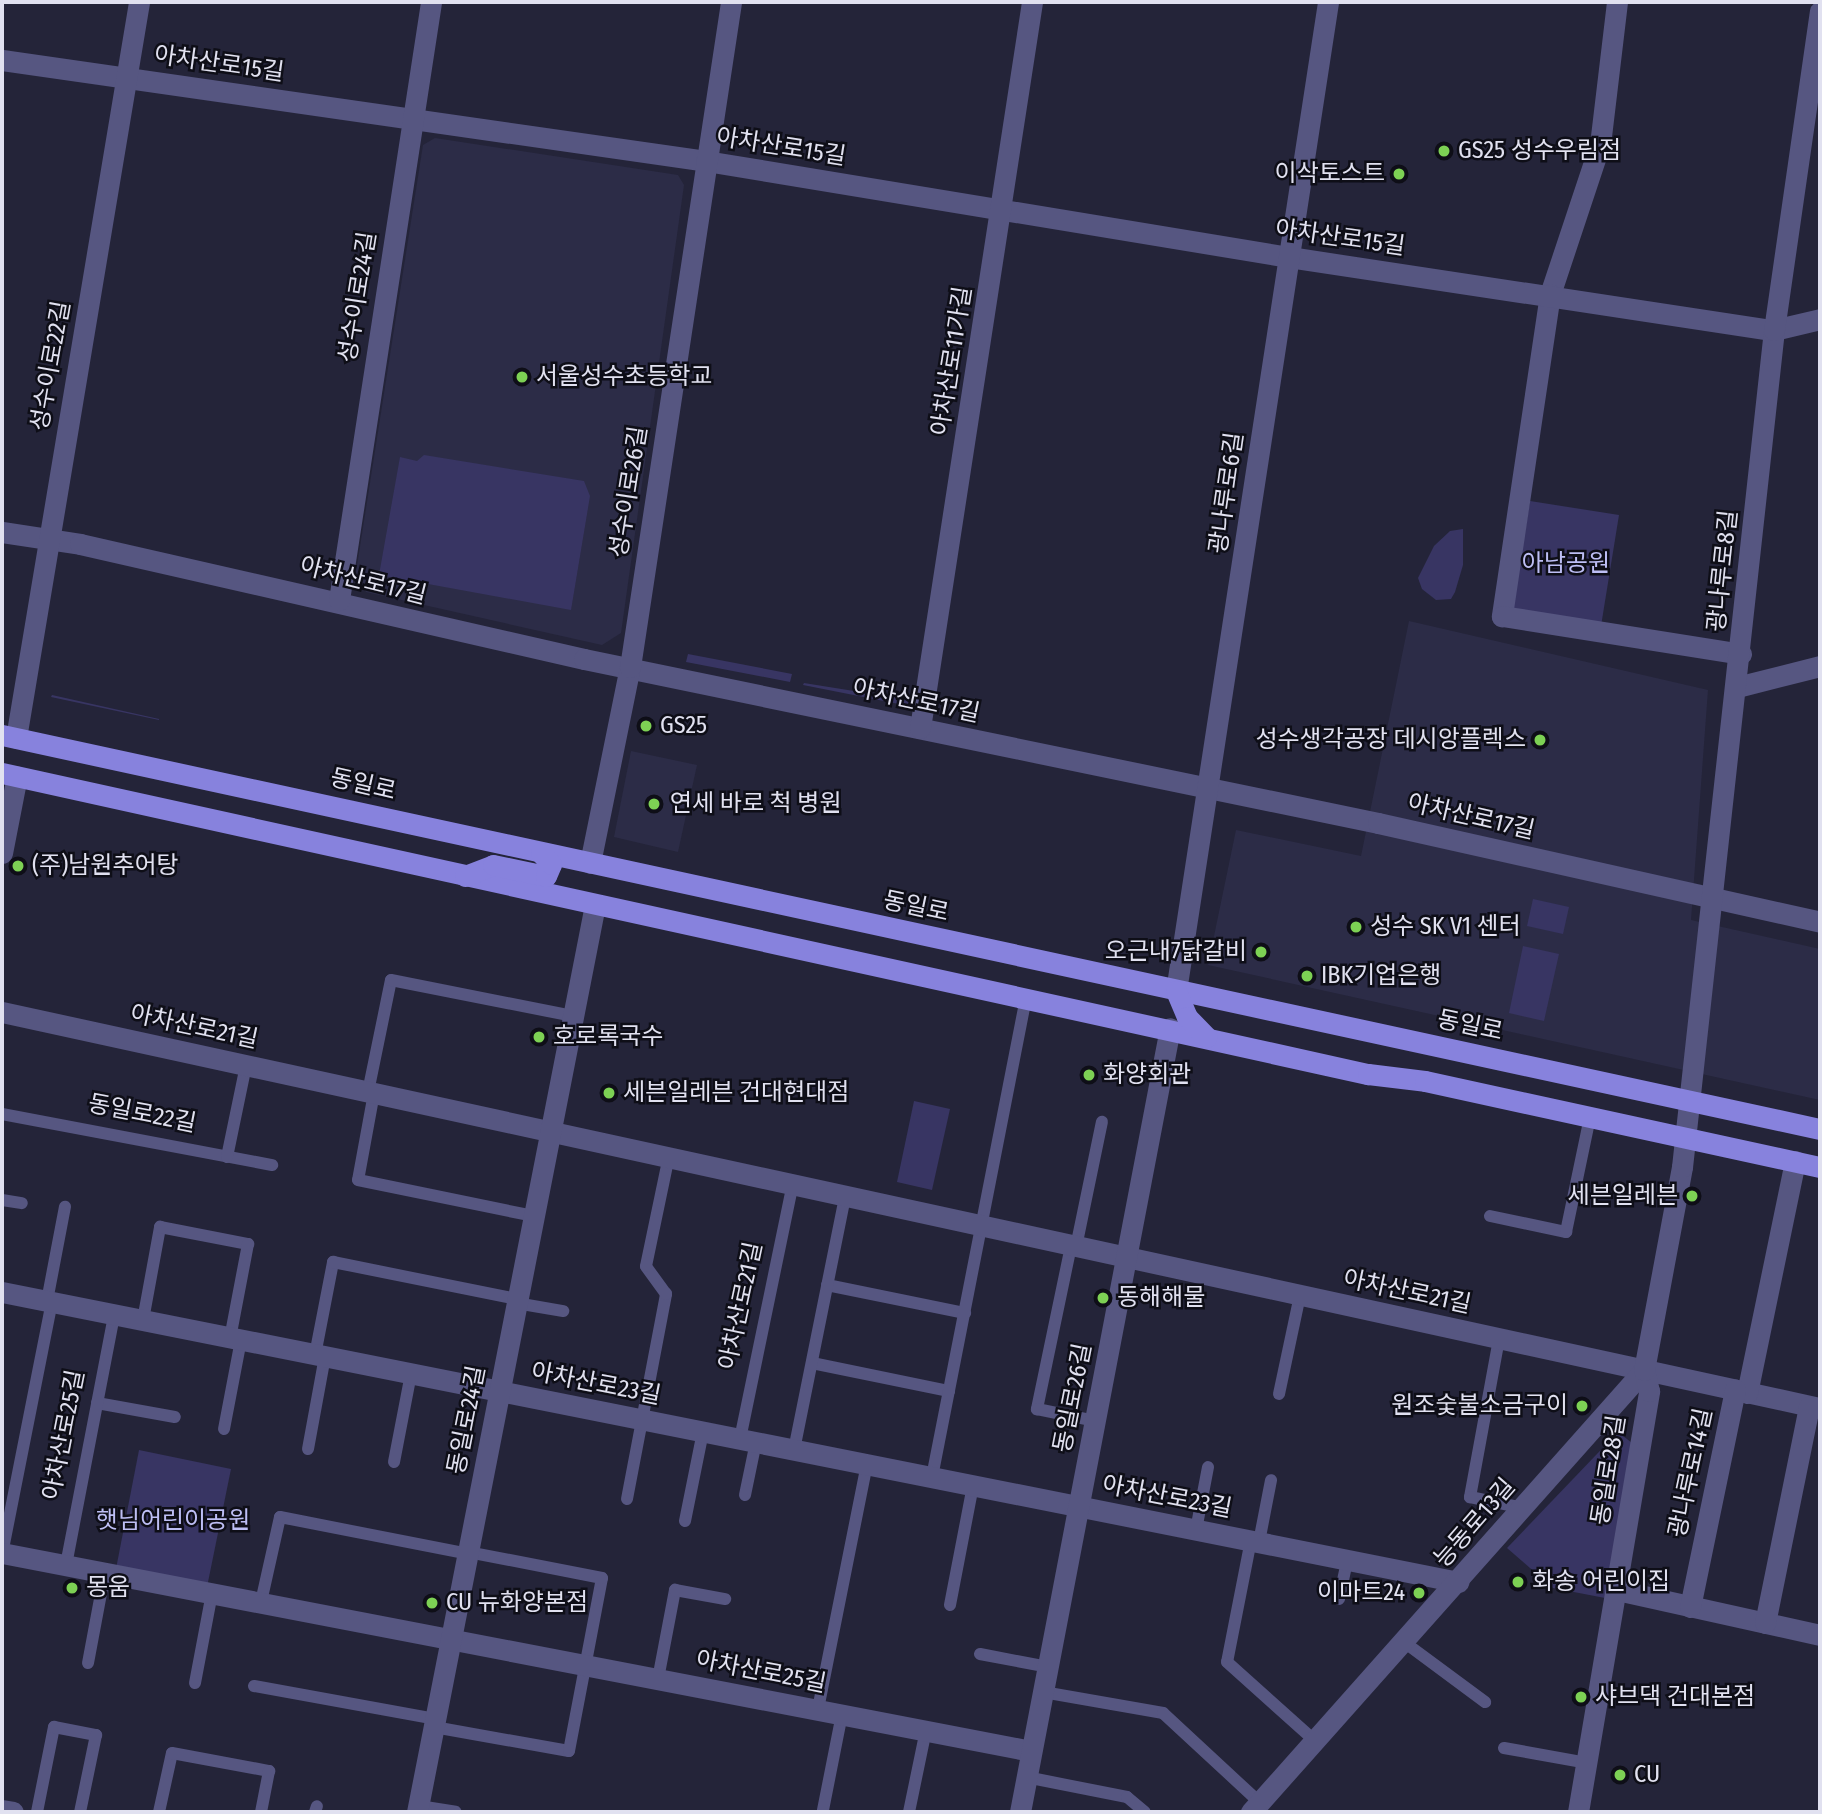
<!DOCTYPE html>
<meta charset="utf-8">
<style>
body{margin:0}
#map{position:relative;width:1822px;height:1814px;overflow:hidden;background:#242439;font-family:"Fira Sans Condensed","Noto Sans KR",sans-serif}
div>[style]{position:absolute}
.built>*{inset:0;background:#2c2c47}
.green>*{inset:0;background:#383563}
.lane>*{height:12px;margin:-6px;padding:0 6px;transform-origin:6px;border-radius:6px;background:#565681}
.street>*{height:21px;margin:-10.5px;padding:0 10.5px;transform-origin:10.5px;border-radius:10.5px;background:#565681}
.primary>*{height:21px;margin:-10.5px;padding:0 10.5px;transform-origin:10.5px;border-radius:10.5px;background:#8782dd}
.dots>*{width:19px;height:19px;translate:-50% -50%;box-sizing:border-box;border:4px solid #0e0e17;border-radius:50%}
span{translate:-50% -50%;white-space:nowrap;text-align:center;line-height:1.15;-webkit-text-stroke:5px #0e0e17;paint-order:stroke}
.street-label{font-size:24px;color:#e1e1f0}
.poi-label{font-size:24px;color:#e1e1f0}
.left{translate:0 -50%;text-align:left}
.right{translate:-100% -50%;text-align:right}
.park-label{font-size:24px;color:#bdbef4}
.frame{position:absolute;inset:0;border:4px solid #e1e1f0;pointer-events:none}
</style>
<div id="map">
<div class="built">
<div style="clip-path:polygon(435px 138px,678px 175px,684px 185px,621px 633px,602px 645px,366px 592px,356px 572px,423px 145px)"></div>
<div style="clip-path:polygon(1409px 621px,1708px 690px,1691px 920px,1820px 949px,1820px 1100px,1208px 965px,1236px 830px,1361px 856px)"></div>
<div style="clip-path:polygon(631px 751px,697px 765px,678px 852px,614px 837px)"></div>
</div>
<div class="green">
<div style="clip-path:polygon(424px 455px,584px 481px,590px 496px,571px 610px,379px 575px,400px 457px,417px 461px)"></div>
<div style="clip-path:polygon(1530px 501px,1619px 515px,1601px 626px,1512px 612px)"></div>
<div style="clip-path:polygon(1463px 529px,1463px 565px,1455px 592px,1451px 599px,1436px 600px,1422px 589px,1418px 578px,1434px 546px,1450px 531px)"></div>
<div style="clip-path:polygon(688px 654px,792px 674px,790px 682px,686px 662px)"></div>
<div style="clip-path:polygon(804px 683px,910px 700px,909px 706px,803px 685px)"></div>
<div style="clip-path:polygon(52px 695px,159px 719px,159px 720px,51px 697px)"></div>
<div style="clip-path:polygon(1533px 899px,1569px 907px,1563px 934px,1527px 926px)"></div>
<div style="clip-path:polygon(1523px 946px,1559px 954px,1544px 1021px,1509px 1013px)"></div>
<div style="clip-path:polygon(914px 1101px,950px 1109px,932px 1190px,897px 1182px)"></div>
<div style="clip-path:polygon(1618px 1432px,1632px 1443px,1605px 1598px,1553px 1588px,1507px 1548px)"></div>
<div style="clip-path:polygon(139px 1450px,231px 1469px,206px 1592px,115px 1574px)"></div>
</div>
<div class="lane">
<div style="left:368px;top:1092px;width:114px;rotate:-78.4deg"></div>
<div style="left:391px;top:980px;width:185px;rotate:11.2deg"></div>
<div style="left:374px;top:1093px;width:88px;rotate:100.4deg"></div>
<div style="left:358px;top:1180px;width:179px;rotate:11.6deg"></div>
<div style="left:2px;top:1114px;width:275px;rotate:10.7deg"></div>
<div style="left:227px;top:1157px;width:94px;rotate:-78.3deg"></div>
<div style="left:2px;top:1200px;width:20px;rotate:9deg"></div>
<div style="left:1490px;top:1216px;width:78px;rotate:11.9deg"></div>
<div style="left:1566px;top:1232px;width:117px;rotate:-78.2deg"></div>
<div style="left:1071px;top:1246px;width:167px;rotate:101.8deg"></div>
<div style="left:1037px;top:1409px;width:59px;rotate:11.7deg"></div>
<div style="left:1076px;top:1247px;width:128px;rotate:-78.3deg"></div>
<div style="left:827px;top:1285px;width:141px;rotate:11.5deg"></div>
<div style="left:47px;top:1301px;width:96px;rotate:-79.2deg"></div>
<div style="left:516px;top:1303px;width:48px;rotate:9.7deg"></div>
<div style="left:143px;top:1320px;width:95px;rotate:-79.6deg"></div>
<div style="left:160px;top:1227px;width:90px;rotate:10.9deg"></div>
<div style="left:248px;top:1244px;width:96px;rotate:100.8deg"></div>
<div style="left:1499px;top:1339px;width:161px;rotate:100.4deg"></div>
<div style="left:1470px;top:1497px;width:54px;rotate:11.7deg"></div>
<div style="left:315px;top:1355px;width:95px;rotate:-79deg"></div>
<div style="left:333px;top:1262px;width:188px;rotate:11.4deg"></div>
<div style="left:812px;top:1363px;width:140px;rotate:11.6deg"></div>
<div style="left:1279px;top:1394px;width:101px;rotate:-78deg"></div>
<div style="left:97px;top:1403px;width:79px;rotate:10.2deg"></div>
<div style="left:224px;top:1429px;width:91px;rotate:-79.2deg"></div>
<div style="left:740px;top:1439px;width:260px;rotate:-78.3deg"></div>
<div style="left:308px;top:1449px;width:95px;rotate:-79.6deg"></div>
<div style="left:794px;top:1450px;width:259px;rotate:-78.6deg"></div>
<div style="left:394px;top:1462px;width:90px;rotate:-79.1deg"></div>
<div style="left:932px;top:1477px;width:491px;rotate:-78.9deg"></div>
<div style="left:745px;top:1495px;width:54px;rotate:-78.3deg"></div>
<div style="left:627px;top:1499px;width:209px;rotate:-79.2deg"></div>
<div style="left:666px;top:1294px;width:34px;rotate:-126deg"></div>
<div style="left:646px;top:1266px;width:112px;rotate:-78.2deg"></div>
<div style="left:685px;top:1521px;width:91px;rotate:-78.6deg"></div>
<div style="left:1196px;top:1530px;width:64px;rotate:-79.2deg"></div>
<div style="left:1251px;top:1540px;width:124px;rotate:101.1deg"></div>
<div style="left:1227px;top:1662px;width:118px;rotate:41.9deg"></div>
<div style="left:1259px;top:1542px;width:63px;rotate:-79deg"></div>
<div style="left:2px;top:1554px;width:257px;rotate:-78.8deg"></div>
<div style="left:66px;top:1565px;width:255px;rotate:-79.1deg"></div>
<div style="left:1339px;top:1599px;width:40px;rotate:-78deg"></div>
<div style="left:261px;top:1602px;width:87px;rotate:-77.4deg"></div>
<div style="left:280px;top:1517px;width:192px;rotate:11.1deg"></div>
<div style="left:950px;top:1605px;width:122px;rotate:-79.1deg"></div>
<div style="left:1404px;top:1642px;width:101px;rotate:36.5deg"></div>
<div style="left:980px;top:1654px;width:69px;rotate:10.8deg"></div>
<div style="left:88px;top:1663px;width:93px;rotate:-79.4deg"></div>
<div style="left:658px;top:1679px;width:91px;rotate:-79.2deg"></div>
<div style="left:675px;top:1590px;width:51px;rotate:10.2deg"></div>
<div style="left:195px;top:1683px;width:92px;rotate:-79.3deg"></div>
<div style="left:254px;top:1686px;width:184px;rotate:10.3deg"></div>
<div style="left:1043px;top:1692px;width:122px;rotate:9.9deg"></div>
<div style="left:1163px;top:1713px;width:131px;rotate:42.8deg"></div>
<div style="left:818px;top:1709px;width:250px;rotate:-78.7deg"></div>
<div style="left:434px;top:1727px;width:137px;rotate:10.1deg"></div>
<div style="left:569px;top:1751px;width:176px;rotate:-79.2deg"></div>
<div style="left:602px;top:1578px;width:136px;rotate:-169deg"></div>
<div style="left:1504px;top:1748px;width:84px;rotate:10.2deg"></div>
<div style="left:1026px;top:1777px;width:103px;rotate:11.2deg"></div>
<div style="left:1127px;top:1797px;width:23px;rotate:40deg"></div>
<div style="left:419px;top:1806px;width:37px;rotate:9deg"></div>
<div style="left:823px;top:1810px;width:98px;rotate:-78.8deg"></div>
<div style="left:37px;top:1812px;width:87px;rotate:-78.7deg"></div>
<div style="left:54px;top:1727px;width:43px;rotate:10.8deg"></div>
<div style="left:96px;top:1735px;width:79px;rotate:101.7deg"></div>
<div style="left:159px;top:1812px;width:60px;rotate:-77.6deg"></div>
<div style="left:172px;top:1753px;width:99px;rotate:10.5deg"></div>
<div style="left:269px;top:1771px;width:42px;rotate:101deg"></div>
<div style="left:315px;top:1812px;width:6px;rotate:-72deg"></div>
<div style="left:909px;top:1812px;width:84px;rotate:-78.3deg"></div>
</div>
<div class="street">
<div style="left:1617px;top:2px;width:143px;rotate:96.8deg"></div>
<div style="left:1600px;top:144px;width:158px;rotate:108.4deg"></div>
<div style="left:1550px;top:294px;width:326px;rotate:98.5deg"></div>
<div style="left:1502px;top:616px;width:242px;rotate:9deg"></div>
<div style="left:2px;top:60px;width:711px;rotate:8.16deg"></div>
<div style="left:706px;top:161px;width:591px;rotate:9.35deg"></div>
<div style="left:1289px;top:257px;width:490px;rotate:8.6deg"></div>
<div style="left:1774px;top:330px;width:47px;rotate:-13.4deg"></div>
<div style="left:2px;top:532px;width:79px;rotate:8.7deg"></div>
<div style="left:80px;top:544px;width:517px;rotate:12.85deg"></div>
<div style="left:584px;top:659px;width:811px;rotate:11.67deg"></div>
<div style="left:1378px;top:823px;width:453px;rotate:12.6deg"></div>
<div style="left:339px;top:600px;width:605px;rotate:-81.25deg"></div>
<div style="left:1737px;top:687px;width:86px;rotate:-14.2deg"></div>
<div style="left:920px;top:728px;width:735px;rotate:-81.23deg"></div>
<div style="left:16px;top:738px;width:746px;rotate:-80.51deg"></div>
<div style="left:2px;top:853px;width:78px;rotate:-79deg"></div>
<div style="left:590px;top:863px;width:200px;rotate:-78.5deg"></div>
<div style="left:630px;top:667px;width:673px;rotate:-81.36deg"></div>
<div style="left:1176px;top:991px;width:1001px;rotate:-81.26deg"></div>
<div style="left:2px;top:1012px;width:1861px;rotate:12.29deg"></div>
<div style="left:2px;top:1292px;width:1485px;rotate:11.26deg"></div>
<div style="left:1747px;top:1393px;width:237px;rotate:-78.3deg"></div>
<div style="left:2px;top:1553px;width:1048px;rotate:10.89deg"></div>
<div style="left:1617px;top:1590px;width:208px;rotate:12.5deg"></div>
<div style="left:1690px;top:1607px;width:222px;rotate:-78.3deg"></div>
<div style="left:1765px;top:1623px;width:221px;rotate:-78.5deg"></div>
<div style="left:2px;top:1810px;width:11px;rotate:10deg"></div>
<div style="left:417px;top:1812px;width:924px;rotate:-78.9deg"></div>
<div style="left:1020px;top:1812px;width:798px;rotate:-79.17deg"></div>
<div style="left:1251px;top:1812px;width:591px;rotate:-48.36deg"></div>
<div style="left:1578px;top:1812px;width:427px;rotate:-80.4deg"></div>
<div style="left:1649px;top:1391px;width:22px;rotate:-103deg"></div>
<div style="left:1644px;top:1370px;width:207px;rotate:-79.4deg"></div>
<div style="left:1682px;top:1167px;width:842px;rotate:-83.73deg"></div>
<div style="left:1774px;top:330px;width:322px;rotate:-81.8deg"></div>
</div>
<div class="primary">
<div style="left:2px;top:735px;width:1860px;rotate:12.23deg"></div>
<div style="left:2px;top:773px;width:1399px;rotate:12.43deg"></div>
<div style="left:1368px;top:1074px;width:57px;rotate:7deg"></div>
<div style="left:1425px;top:1081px;width:404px;rotate:12.3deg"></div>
<div style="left:465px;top:876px;width:30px;rotate:-21deg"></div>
<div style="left:493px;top:865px;width:54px;rotate:11.7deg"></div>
<div style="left:546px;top:876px;width:13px;rotate:-67deg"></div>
<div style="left:551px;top:864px;width:15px;rotate:-132deg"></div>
<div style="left:1176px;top:991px;width:28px;rotate:67deg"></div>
<div style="left:1187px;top:1017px;width:28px;rotate:46deg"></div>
</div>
<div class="dots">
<div style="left:1444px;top:151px;background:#7dd154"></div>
<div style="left:1399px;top:174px;background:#7dd154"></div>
<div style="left:522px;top:377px;background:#7dd154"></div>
<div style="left:646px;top:726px;background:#7dd154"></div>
<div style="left:1540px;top:740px;background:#7dd154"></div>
<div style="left:654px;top:804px;background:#7dd154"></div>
<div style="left:18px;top:866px;background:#7dd154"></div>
<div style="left:1356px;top:927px;background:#7dd154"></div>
<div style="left:1261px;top:952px;background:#7dd154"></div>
<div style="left:1307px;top:976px;background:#7dd154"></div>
<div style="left:539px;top:1037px;background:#7dd154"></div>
<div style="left:1089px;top:1075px;background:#7dd154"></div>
<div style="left:609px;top:1093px;background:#7dd154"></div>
<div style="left:1692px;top:1196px;background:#7dd154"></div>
<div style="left:1103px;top:1298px;background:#7dd154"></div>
<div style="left:1582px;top:1406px;background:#7dd154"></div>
<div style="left:1518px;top:1582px;background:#7dd154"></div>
<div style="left:72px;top:1588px;background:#7dd154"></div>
<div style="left:1419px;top:1593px;background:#7dd154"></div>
<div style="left:432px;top:1603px;background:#7dd154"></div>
<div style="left:1581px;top:1697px;background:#7dd154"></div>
<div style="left:1620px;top:1775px;background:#7dd154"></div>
</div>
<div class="street-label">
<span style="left:219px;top:64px;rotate:8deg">아차산로15길</span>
<span style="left:781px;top:147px;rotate:9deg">아차산로15길</span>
<span style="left:1340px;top:238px;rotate:8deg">아차산로15길</span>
<span style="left:358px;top:297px;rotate:-81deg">성수이로24길</span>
<span style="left:952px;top:361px;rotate:-81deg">아차산로11가길</span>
<span style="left:51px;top:366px;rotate:-80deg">성수이로22길</span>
<span style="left:629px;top:492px;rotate:-81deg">성수이로26길</span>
<span style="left:1227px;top:493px;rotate:-82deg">광나루로6길</span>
<span style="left:1723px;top:571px;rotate:-84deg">광나루로8길</span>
<span style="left:363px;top:581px;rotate:14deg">아차산로17길</span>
<span style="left:916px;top:701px;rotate:12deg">아차산로17길</span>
<span style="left:363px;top:785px;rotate:13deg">동일로</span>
<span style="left:1471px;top:817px;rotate:13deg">아차산로17길</span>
<span style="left:916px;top:907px;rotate:12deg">동일로</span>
<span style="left:1470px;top:1026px;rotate:12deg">동일로</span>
<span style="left:194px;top:1027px;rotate:12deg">아차산로21길</span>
<span style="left:142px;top:1114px;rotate:11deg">동일로22길</span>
<span style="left:1407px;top:1292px;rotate:12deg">아차산로21길</span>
<span style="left:741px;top:1306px;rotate:-78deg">아차산로21길</span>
<span style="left:596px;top:1384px;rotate:11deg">아차산로23길</span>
<span style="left:1073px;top:1398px;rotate:-79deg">동일로26길</span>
<span style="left:467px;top:1420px;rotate:-79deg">동일로24길</span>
<span style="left:64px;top:1435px;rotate:-79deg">아차산로25길</span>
<span style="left:1609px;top:1470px;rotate:-81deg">동일로28길</span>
<span style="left:1691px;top:1473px;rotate:-78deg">광나루로14길</span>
<span style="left:1167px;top:1497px;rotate:11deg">아차산로23길</span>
<span style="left:1475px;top:1523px;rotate:-49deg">능동로13길</span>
<span style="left:761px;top:1672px;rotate:11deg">아차산로25길</span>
</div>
<div class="poi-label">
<span class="left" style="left:1458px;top:151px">GS25 성수우림점</span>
<span class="right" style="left:1385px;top:174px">이삭토스트</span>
<span class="left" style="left:536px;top:377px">서울성수초등학교</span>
<span class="left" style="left:660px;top:726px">GS25</span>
<span class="right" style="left:1526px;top:740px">성수생각공장 데시앙플렉스</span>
<span class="left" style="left:670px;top:804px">연세 바로 척 병원</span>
<span class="left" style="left:32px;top:866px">(주)남원추어탕</span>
<span class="left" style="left:1370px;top:927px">성수 SK V1 센터</span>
<span class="right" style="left:1247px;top:952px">오근내7닭갈비</span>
<span class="left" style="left:1321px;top:976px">IBK기업은행</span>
<span class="left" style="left:553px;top:1037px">호로록국수</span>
<span class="left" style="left:1103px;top:1075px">화양회관</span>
<span class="left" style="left:623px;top:1093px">세븐일레븐 건대현대점</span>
<span class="right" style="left:1678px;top:1196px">세븐일레븐</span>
<span class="left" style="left:1117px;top:1298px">동해해물</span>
<span class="right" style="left:1568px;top:1406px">원조숯불소금구이</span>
<span class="left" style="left:1532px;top:1582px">화송 어린이집</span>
<span class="left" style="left:86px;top:1588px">몽움</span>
<span class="right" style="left:1405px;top:1593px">이마트24</span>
<span class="left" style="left:446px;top:1603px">CU 뉴화양본점</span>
<span class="left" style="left:1595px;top:1697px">샤브댁 건대본점</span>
<span class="left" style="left:1634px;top:1775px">CU</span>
</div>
<div class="park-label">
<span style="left:1566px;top:564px">아남공원</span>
<span style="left:173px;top:1521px">햇님어린이공원</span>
</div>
<div class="frame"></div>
</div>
